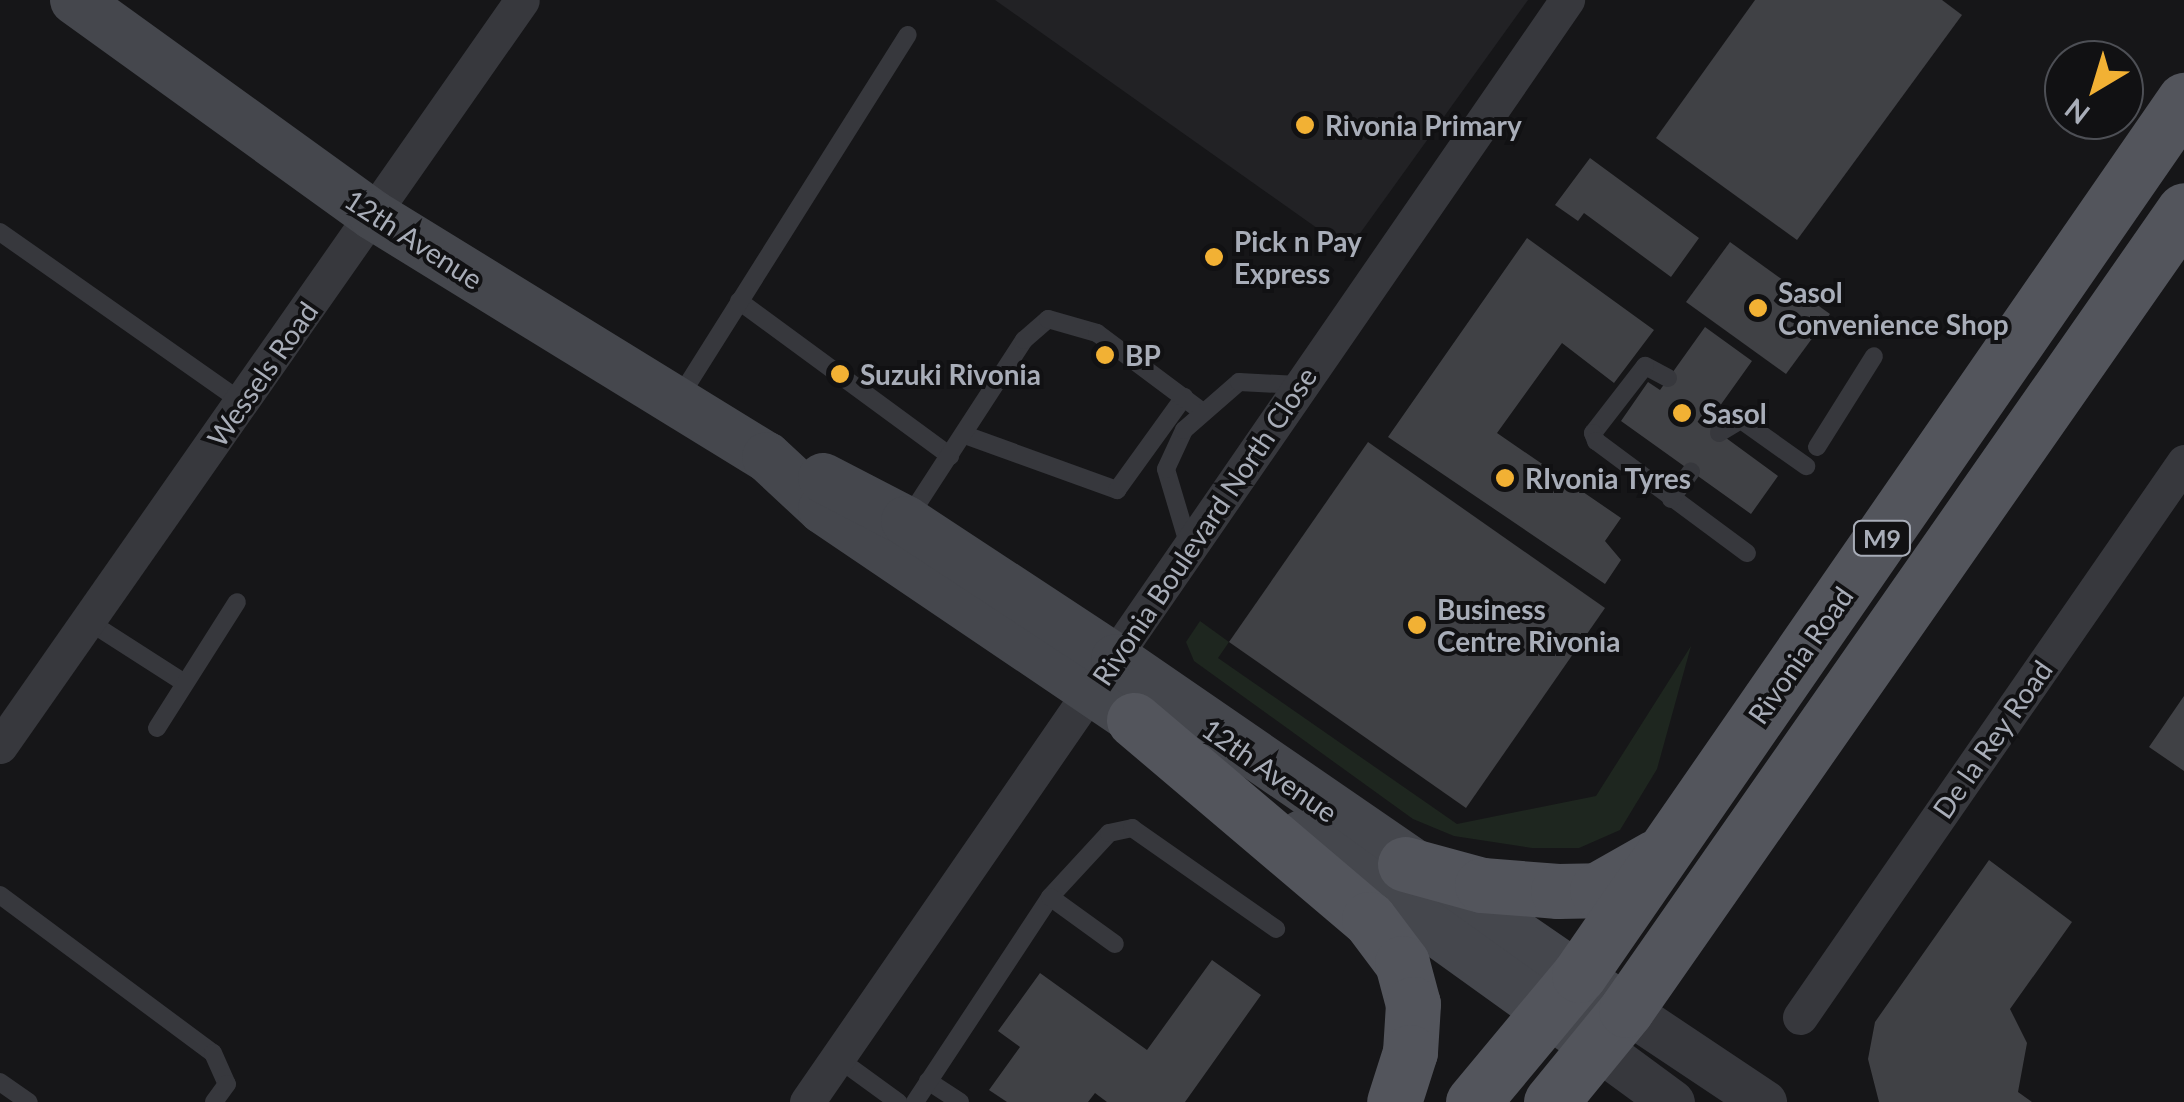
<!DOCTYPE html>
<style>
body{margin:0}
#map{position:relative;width:2184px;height:1102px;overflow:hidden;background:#161618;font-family:Lato,sans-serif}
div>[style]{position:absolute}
.built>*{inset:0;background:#222225}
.green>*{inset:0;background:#1e261f}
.building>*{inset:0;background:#404145}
.service>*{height:18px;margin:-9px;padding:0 9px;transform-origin:9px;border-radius:9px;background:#37383d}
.minor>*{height:35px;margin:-17.5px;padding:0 17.5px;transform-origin:17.5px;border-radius:17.5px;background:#37383d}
.tertiary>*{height:45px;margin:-22.5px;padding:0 22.5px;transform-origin:22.5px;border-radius:22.5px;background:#37383d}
.secondary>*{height:50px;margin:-25px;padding:0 25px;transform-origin:25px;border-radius:25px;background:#45474d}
.primary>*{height:55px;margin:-27.5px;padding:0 27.5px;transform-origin:27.5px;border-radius:27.5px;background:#53555c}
.dots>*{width:28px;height:28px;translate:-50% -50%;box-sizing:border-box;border:5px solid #111113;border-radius:50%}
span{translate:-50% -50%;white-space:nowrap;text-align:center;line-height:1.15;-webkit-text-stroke:8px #111113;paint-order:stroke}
.shield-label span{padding:2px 8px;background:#111113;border:2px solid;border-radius:8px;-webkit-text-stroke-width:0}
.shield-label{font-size:25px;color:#a8adb8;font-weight:700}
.poi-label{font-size:28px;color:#a8adb8;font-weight:700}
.left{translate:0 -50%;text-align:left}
.street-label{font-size:28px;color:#a8adb8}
.north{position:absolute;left:2044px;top:40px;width:100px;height:100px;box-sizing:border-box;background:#111113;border:2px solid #4d4f55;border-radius:50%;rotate:218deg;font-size:28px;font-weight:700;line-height:40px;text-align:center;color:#a8adb8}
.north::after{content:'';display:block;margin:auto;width:35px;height:45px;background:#f2b134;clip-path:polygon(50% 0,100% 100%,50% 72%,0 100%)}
</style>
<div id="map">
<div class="built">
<div style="clip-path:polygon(995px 0,1528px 0,1348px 250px)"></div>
</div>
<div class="green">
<div style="clip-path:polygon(1200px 621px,1229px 642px,1218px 658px,1457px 824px,1596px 796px,1691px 646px,1657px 769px,1620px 830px,1579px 848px,1532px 848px,1454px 836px,1413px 819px,1194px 661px,1186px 642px)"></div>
</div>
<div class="building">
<div style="clip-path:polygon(1755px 0,1942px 0,1962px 15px,1797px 240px,1656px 138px)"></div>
<div style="clip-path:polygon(1590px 158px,1699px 238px,1671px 277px,1584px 213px,1578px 221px,1555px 205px)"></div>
<div style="clip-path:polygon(1527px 238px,1654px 330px,1614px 383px,1562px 343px,1497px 433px,1621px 518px,1605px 541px,1621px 560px,1605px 584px,1388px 437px)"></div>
<div style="clip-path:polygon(1730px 242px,1830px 314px,1786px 374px,1686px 302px)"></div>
<div style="clip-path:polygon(1705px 327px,1752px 361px,1707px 424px,1778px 476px,1751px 514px,1621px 421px,1648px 382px,1660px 390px)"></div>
<div style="clip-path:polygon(1368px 442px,1605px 608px,1466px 808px,1229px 642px)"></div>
<div style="clip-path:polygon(2184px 696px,2184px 771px,2149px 747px)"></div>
<div style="clip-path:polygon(1989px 860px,2072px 922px,2010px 1009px,2027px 1043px,2018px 1092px,2032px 1102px,1879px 1102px,1868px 1059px,1875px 1022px)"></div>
<div style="clip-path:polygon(1212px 960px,1261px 995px,1185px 1102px,1107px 1102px,1095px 1093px,1088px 1102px,1007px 1102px,989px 1090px,1020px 1047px,998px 1031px,1040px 973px,1147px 1050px)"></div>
</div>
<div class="service">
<div style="left:0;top:232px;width:296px;rotate:35.1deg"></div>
<div style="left:739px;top:301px;width:262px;rotate:36.3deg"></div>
<div style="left:1668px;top:378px;width:26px;rotate:-152deg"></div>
<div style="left:1645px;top:366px;width:85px;rotate:127.8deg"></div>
<div style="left:1593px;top:433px;width:9px;rotate:69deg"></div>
<div style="left:1596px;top:441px;width:188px;rotate:36.6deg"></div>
<div style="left:679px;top:398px;width:429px;rotate:-57.8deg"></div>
<div style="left:1719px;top:433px;width:26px;rotate:-31deg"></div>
<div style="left:1741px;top:420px;width:80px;rotate:35.3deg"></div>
<div style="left:965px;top:435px;width:162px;rotate:19.9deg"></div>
<div style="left:1117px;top:490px;width:115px;rotate:-54.2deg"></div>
<div style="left:1817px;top:447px;width:107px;rotate:-57.9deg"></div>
<div style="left:1671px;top:499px;width:34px;rotate:-54deg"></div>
<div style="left:909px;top:517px;width:211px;rotate:-57deg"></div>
<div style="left:1024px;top:340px;width:32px;rotate:-41deg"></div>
<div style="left:1048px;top:319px;width:51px;rotate:15.9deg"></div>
<div style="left:1097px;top:333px;width:129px;rotate:36.8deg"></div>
<div style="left:1188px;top:543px;width:77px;rotate:-106.6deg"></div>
<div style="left:1166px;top:469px;width:43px;rotate:-65.2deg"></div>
<div style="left:1184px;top:430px;width:73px;rotate:-41.1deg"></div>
<div style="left:1239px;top:382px;width:59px;rotate:2.9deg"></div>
<div style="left:88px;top:621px;width:113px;rotate:32.7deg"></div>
<div style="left:157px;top:728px;width:149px;rotate:-57.6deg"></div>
<div style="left:0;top:895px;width:265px;rotate:36.6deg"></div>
<div style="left:213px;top:1053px;width:34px;rotate:66deg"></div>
<div style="left:227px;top:1084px;width:22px;rotate:126deg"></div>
<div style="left:1050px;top:897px;width:87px;rotate:-47.3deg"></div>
<div style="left:1109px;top:833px;width:24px;rotate:-12deg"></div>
<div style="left:1132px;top:828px;width:176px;rotate:35deg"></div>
<div style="left:836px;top:1057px;width:77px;rotate:36deg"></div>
<div style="left:928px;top:1081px;width:38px;rotate:33deg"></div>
<div style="left:0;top:1082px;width:35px;rotate:35deg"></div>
<div style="left:915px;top:1102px;width:245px;rotate:-56.6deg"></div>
<div style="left:1050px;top:897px;width:80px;rotate:35.9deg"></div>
</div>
<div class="minor">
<div style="left:0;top:746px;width:910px;rotate:-55.02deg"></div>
<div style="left:1800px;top:1017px;width:675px;rotate:-55.32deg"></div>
<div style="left:807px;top:1102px;width:1339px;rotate:-55.41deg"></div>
</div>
<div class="tertiary">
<div style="left:1626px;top:1010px;width:166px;rotate:33.7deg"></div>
<div style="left:1597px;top:1047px;width:93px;rotate:36.3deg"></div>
</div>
<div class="secondary">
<div style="left:75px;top:0;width:367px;rotate:35.8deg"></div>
<div style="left:373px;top:215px;width:462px;rotate:31.6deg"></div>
<div style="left:767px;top:457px;width:76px;rotate:42.9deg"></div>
<div style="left:823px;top:509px;width:419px;rotate:34.1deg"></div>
<div style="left:823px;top:478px;width:93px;rotate:27.4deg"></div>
<div style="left:906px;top:521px;width:251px;rotate:33.3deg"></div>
<div style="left:1116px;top:659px;width:619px;rotate:34.54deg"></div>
<div style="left:1302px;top:835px;width:363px;rotate:35.7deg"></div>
</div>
<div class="primary">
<div style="left:1134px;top:720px;width:308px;rotate:40.3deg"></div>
<div style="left:1369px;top:919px;width:55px;rotate:53.1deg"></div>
<div style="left:1402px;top:963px;width:42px;rotate:75deg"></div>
<div style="left:1413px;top:1004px;width:48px;rotate:93.6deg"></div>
<div style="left:1410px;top:1052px;width:52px;rotate:107.7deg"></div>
<div style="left:1405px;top:864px;width:80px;rotate:15.3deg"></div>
<div style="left:1482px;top:885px;width:76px;rotate:4.5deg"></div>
<div style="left:1558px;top:891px;width:39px;rotate:-1deg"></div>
<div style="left:1597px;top:890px;width:67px;rotate:-29.6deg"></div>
<div style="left:1473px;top:1102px;width:165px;rotate:-50.2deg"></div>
<div style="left:1579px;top:975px;width:1064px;rotate:-55.34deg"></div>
<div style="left:1551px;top:1102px;width:119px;rotate:-50.8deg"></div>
<div style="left:1626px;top:1010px;width:975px;rotate:-55.1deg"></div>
</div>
<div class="dots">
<div style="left:1305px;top:125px;background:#f2b134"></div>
<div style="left:1214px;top:257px;background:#f2b134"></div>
<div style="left:1758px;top:308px;background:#f2b134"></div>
<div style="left:1105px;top:355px;background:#f2b134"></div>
<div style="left:840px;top:374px;background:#f2b134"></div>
<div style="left:1682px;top:413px;background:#f2b134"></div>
<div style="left:1505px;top:478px;background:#f2b134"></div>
<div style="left:1417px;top:625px;background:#f2b134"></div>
</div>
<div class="shield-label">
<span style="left:1882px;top:538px">M9</span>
</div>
<div class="poi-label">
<span class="left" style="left:1325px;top:125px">Rivonia Primary</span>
<span class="left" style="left:1234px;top:257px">Pick n Pay<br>Express</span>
<span class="left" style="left:1778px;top:308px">Sasol<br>Convenience Shop</span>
<span class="left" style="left:1125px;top:355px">BP</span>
<span class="left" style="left:860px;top:374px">Suzuki Rivonia</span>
<span class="left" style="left:1702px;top:413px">Sasol</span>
<span class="left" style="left:1525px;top:478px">RIvonia Tyres</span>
<span class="left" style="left:1437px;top:625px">Business<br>Centre Rivonia</span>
</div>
<div class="street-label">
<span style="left:414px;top:239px;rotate:33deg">12th Avenue</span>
<span style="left:262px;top:374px;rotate:-55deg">Wessels Road</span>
<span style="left:1204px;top:526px;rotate:-56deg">Rivonia Boulevard North Close</span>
<span style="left:1800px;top:655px;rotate:-55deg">Rivonia Road</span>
<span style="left:1992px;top:739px;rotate:-55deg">De la Rey Road</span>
<span style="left:1270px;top:770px;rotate:35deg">12th Avenue</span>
</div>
<div class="north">N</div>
</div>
